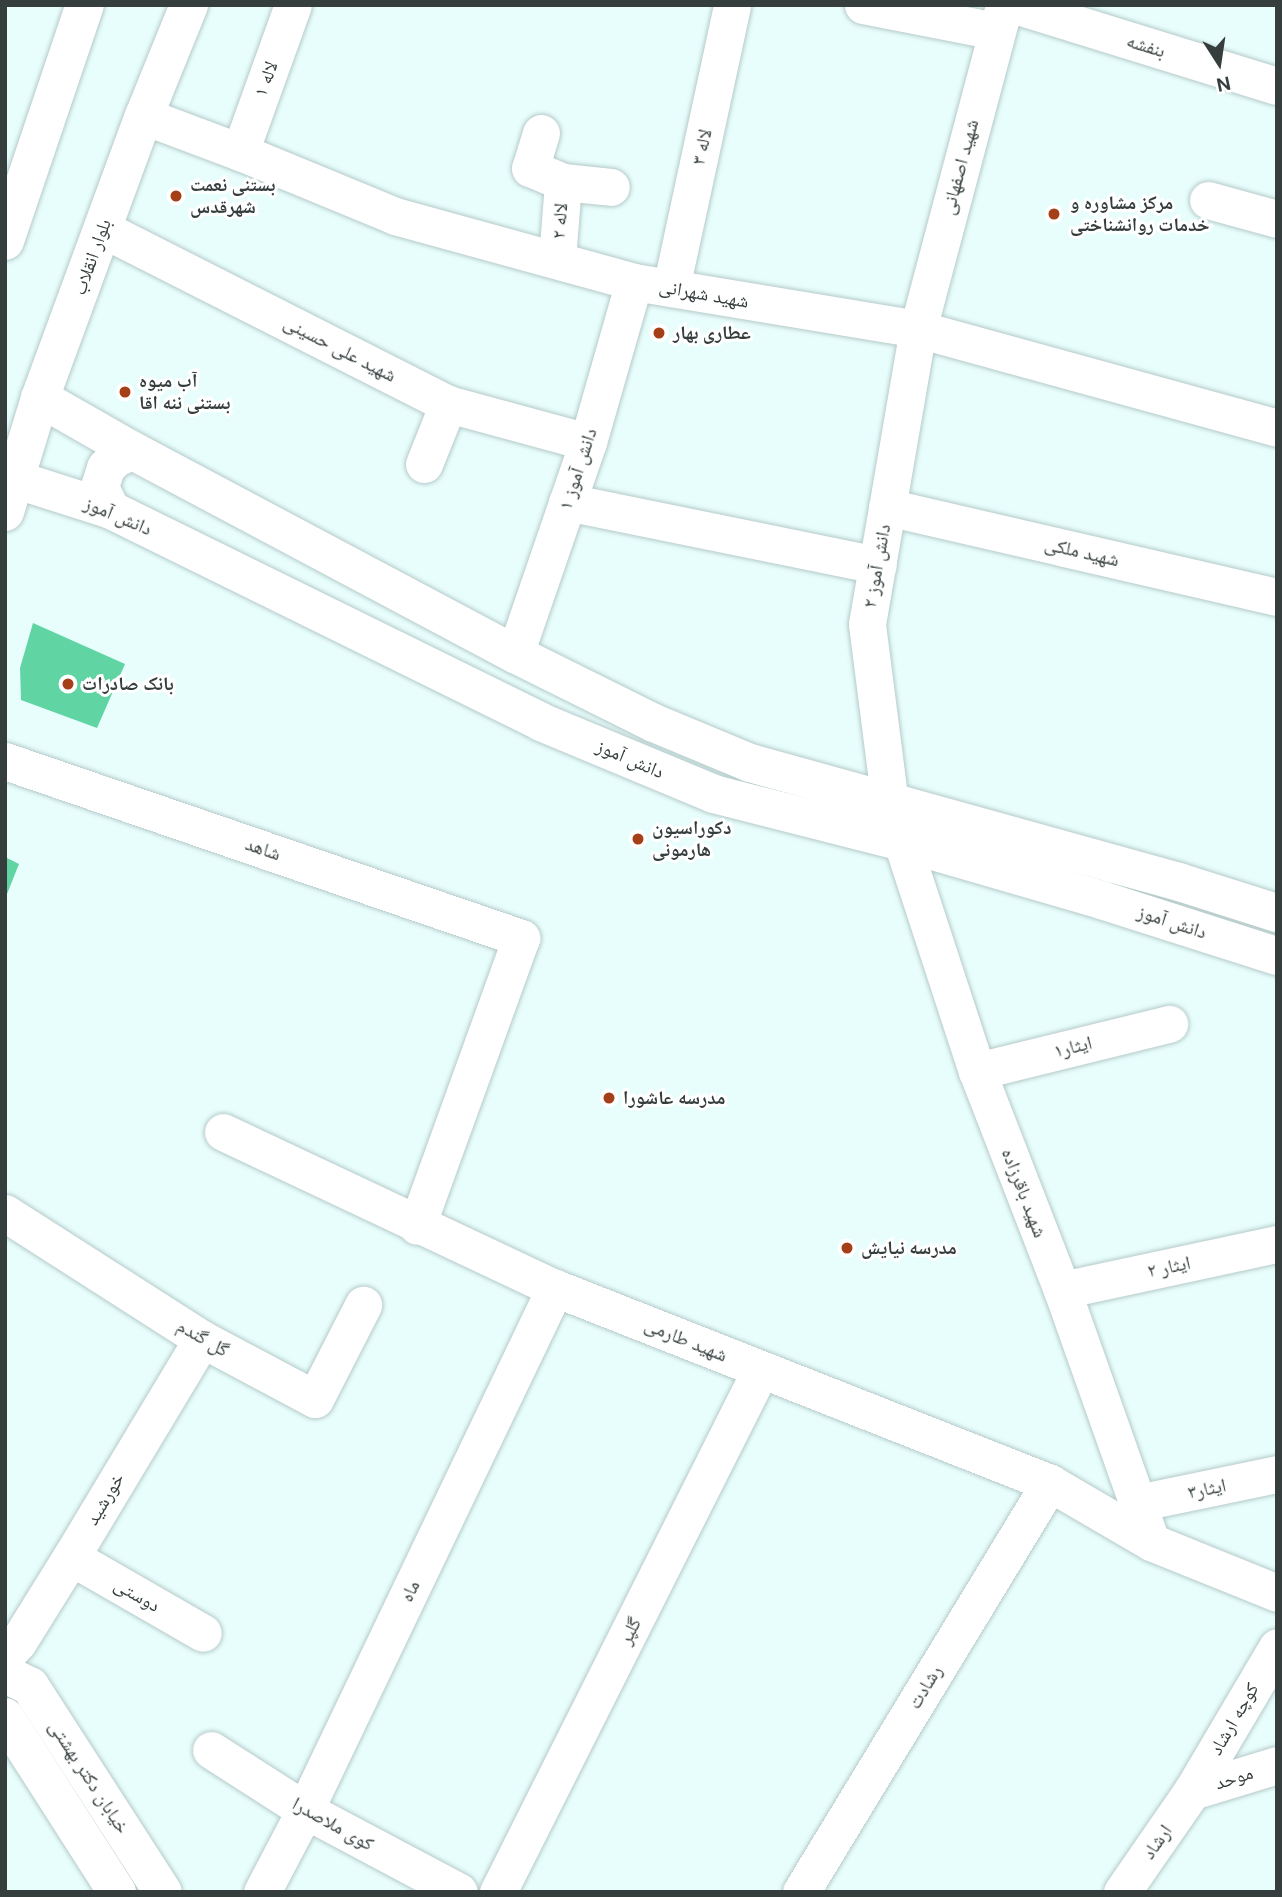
<!DOCTYPE html>
<meta charset="utf-8">
<style>
body{margin:0}
#map{position:relative;width:1282px;height:1897px;overflow:hidden;background:#e8fefd;font-family:"DM Sans","Noto Naskh Arabic",sans-serif}
div>[style]{position:absolute}
.building>*{inset:0;background:#60d4a2}
.roads{filter:drop-shadow(0 0 2px #b5cac9) drop-shadow(0 0 2px #b5cac9)}
.minor>*{height:37px;margin:-18.5px;padding:0 18.5px;transform-origin:18.5px;border-radius:18.5px;background:#fff}
.tertiary>*{height:38px;margin:-19px;padding:0 19px;transform-origin:19px;border-radius:19px;background:#fff}
.secondary>*{height:38px;margin:-19px;padding:0 19px;transform-origin:19px;border-radius:19px;background:#fff}
.dots>*{width:19px;height:19px;translate:-50% -50%;box-sizing:border-box;border:4px solid #fff;border-radius:50%}
span{translate:-50% -50%;white-space:nowrap;text-align:center;line-height:1.15;-webkit-text-stroke:6px #fff;paint-order:stroke}
.street-label{font-size:19px;color:#353d3d}
.poi-label{font-size:19px;color:#353d3d;font-weight:700}
.left{translate:0 -50%;text-align:left}
.frame{position:absolute;inset:0;border:7px solid #353d3d;pointer-events:none}
.north{position:absolute;left:1184px;top:28px;width:70px;height:70px;-webkit-text-stroke:5px #fff;paint-order:stroke;rotate:168deg;font-size:19px;font-weight:700;line-height:28px;text-align:center;color:#353d3d}
.north::after{content:'';display:block;margin:auto;width:24px;height:32px;background:#353d3d;clip-path:polygon(50% 0,100% 100%,50% 72%,0 100%)}
</style>
<div id="map">
<div class="building">
<div style="clip-path:polygon(33px 623px,125px 664px,97px 728px,21px 700px,20px 668px)"></div>
<div style="clip-path:polygon(5px 857px,19px 864px,5px 899px)"></div>
</div>
<div class="roads">
<div class="minor">
<div style="left:863px;top:5px;width:136px;rotate:11.1deg"></div>
<div style="left:1015px;top:5px;width:274px;rotate:17.2deg"></div>
<div style="left:144px;top:116px;width:103px;rotate:20.6deg"></div>
<div style="left:240px;top:152px;width:168px;rotate:22.4deg"></div>
<div style="left:395px;top:216px;width:248px;rotate:15.4deg"></div>
<div style="left:634px;top:282px;width:288px;rotate:9.4deg"></div>
<div style="left:918px;top:329px;width:372px;rotate:15.4deg"></div>
<div style="left:541px;top:133px;width:37px;rotate:107deg"></div>
<div style="left:530px;top:168px;width:36px;rotate:23deg"></div>
<div style="left:563px;top:182px;width:48px;rotate:5.9deg"></div>
<div style="left:240px;top:152px;width:156px;rotate:-70.2deg"></div>
<div style="left:1208px;top:200px;width:72px;rotate:15.4deg"></div>
<div style="left:103px;top:229px;width:387px;rotate:26.9deg"></div>
<div style="left:448px;top:404px;width:145px;rotate:15.2deg"></div>
<div style="left:557px;top:259px;width:77px;rotate:-85.5deg"></div>
<div style="left:671px;top:288px;width:289px;rotate:-77.8deg"></div>
<div style="left:424px;top:464px;width:65px;rotate:-68.2deg"></div>
<div style="left:567px;top:502px;width:317px;rotate:11.5deg"></div>
<div style="left:887px;top:507px;width:400px;rotate:13deg"></div>
<div style="left:515px;top:654px;width:224px;rotate:-71deg"></div>
<div style="left:588px;top:442px;width:166px;rotate:-74deg"></div>
<div style="left:5px;top:761px;width:546px;rotate:18.93deg"></div>
<div style="left:521px;top:938px;width:306px;rotate:109.9deg"></div>
<div style="left:890px;top:804px;width:181px;rotate:-97.3deg"></div>
<div style="left:867px;top:624px;width:299px;rotate:-80.2deg"></div>
<div style="left:918px;top:329px;width:335px;rotate:-75.1deg"></div>
<div style="left:902px;top:842px;width:241px;rotate:71.9deg"></div>
<div style="left:977px;top:1071px;width:235px;rotate:68.8deg"></div>
<div style="left:1062px;top:1290px;width:267px;rotate:70.5deg"></div>
<div style="left:977px;top:1071px;width:198px;rotate:-13.8deg"></div>
<div style="left:223px;top:1132px;width:367px;rotate:25.2deg"></div>
<div style="left:555px;top:1288px;width:532px;rotate:21.5deg"></div>
<div style="left:1050px;top:1483px;width:117px;rotate:30.3deg"></div>
<div style="left:1151px;top:1542px;width:136px;rotate:22deg"></div>
<div style="left:5px;top:1213px;width:234px;rotate:32.6deg"></div>
<div style="left:202px;top:1339px;width:128px;rotate:28deg"></div>
<div style="left:315px;top:1399px;width:106px;rotate:-62.9deg"></div>
<div style="left:1062px;top:1290px;width:220px;rotate:-12.1deg"></div>
<div style="left:1137px;top:1503px;width:143px;rotate:-11.7deg"></div>
<div style="left:71px;top:1557px;width:152px;rotate:29.9deg"></div>
<div style="left:5px;top:1656px;width:19px;rotate:-47deg"></div>
<div style="left:18px;top:1642px;width:100px;rotate:-58.1deg"></div>
<div style="left:71px;top:1557px;width:254px;rotate:-59deg"></div>
<div style="left:211px;top:1750px;width:112px;rotate:32.6deg"></div>
<div style="left:305px;top:1810px;width:174px;rotate:28deg"></div>
<div style="left:1192px;top:1791px;width:89px;rotate:-17deg"></div>
<div style="left:262px;top:1892px;width:93px;rotate:-62.3deg"></div>
<div style="left:305px;top:1810px;width:579px;rotate:-64.41deg"></div>
<div style="left:498px;top:1892px;width:585px;rotate:-63.3deg"></div>
<div style="left:801px;top:1892px;width:479px;rotate:-58.7deg"></div>
<div style="left:1122px;top:1892px;width:123px;rotate:-55.3deg"></div>
<div style="left:1192px;top:1791px;width:167px;rotate:-59.4deg"></div>
</div>
<div class="tertiary">
<div style="left:40px;top:398px;width:107px;rotate:29.7deg"></div>
<div style="left:133px;top:451px;width:433px;rotate:28deg"></div>
<div style="left:515px;top:654px;width:155px;rotate:26.4deg"></div>
<div style="left:654px;top:723px;width:104px;rotate:22.6deg"></div>
<div style="left:750px;top:763px;width:445px;rotate:15.5deg"></div>
<div style="left:1179px;top:882px;width:103px;rotate:17.6deg"></div>
<div style="left:14px;top:479px;width:102px;rotate:17.7deg"></div>
<div style="left:111px;top:510px;width:479px;rotate:26.2deg"></div>
<div style="left:541px;top:722px;width:187px;rotate:22.6deg"></div>
<div style="left:714px;top:794px;width:194px;rotate:14.3deg"></div>
<div style="left:902px;top:842px;width:207px;rotate:16.2deg"></div>
<div style="left:1101px;top:900px;width:185px;rotate:17.7deg"></div>
<div style="left:111px;top:510px;width:25px;rotate:-116deg"></div>
<div style="left:100px;top:487px;width:20px;rotate:-72deg"></div>
<div style="left:106px;top:468px;width:14px;rotate:-45deg"></div>
<div style="left:116px;top:458px;width:18px;rotate:-22deg"></div>
<div style="left:5px;top:1674px;width:28px;rotate:26deg"></div>
<div style="left:30px;top:1686px;width:245px;rotate:57.2deg"></div>
<div style="left:5px;top:1717px;width:208px;rotate:57.4deg"></div>
</div>
<div class="secondary">
<div style="left:5px;top:241px;width:249px;rotate:-71.3deg"></div>
<div style="left:5px;top:512px;width:119px;rotate:-72.9deg"></div>
<div style="left:40px;top:398px;width:301px;rotate:-69.8deg"></div>
<div style="left:144px;top:116px;width:120px;rotate:-67.9deg"></div>
</div>
</div>
<div class="dots">
<div style="left:176px;top:196px;background:#a53f17"></div>
<div style="left:1054px;top:214px;background:#a53f17"></div>
<div style="left:659px;top:333px;background:#a53f17"></div>
<div style="left:125px;top:392px;background:#a53f17"></div>
<div style="left:68px;top:684px;background:#a53f17"></div>
<div style="left:638px;top:839px;background:#a53f17"></div>
<div style="left:609px;top:1098px;background:#a53f17"></div>
<div style="left:847px;top:1248px;background:#a53f17"></div>
</div>
<div class="street-label">
<span style="left:1146px;top:46px;rotate:17deg">بنفشه</span>
<span style="left:266px;top:79px;rotate:-70deg">لاله ۱</span>
<span style="left:702px;top:147px;rotate:-78deg">لاله ۳</span>
<span style="left:960px;top:167px;rotate:-75deg">شهید اصفهانی</span>
<span style="left:560px;top:221px;rotate:-86deg">لاله ۲</span>
<span style="left:92px;top:257px;rotate:-70deg">بلوار انقلاب</span>
<span style="left:704px;top:294px;rotate:10deg">شهید شهرانی</span>
<span style="left:340px;top:349px;rotate:27deg">شهید علی حسینی</span>
<span style="left:578px;top:469px;rotate:-72deg">دانش آموز ۱</span>
<span style="left:118px;top:516px;rotate:23deg">دانش آموز</span>
<span style="left:1082px;top:552px;rotate:13deg">شهید ملکی</span>
<span style="left:877px;top:566px;rotate:-80deg">دانش آموز ۲</span>
<span style="left:630px;top:759px;rotate:23deg">دانش آموز</span>
<span style="left:263px;top:849px;rotate:19deg">شاهد</span>
<span style="left:1172px;top:922px;rotate:18deg">دانش آموز</span>
<span style="left:1073px;top:1047px;rotate:-14deg">ایثار۱</span>
<span style="left:1024px;top:1193px;rotate:69deg">شهید باقرزاده</span>
<span style="left:1169px;top:1267px;rotate:-12deg">ایثار ۲</span>
<span style="left:203px;top:1338px;rotate:30deg">گل گندم</span>
<span style="left:686px;top:1340px;rotate:22deg">شهید طارمی</span>
<span style="left:1207px;top:1489px;rotate:-12deg">ایثار۳</span>
<span style="left:105px;top:1499px;rotate:-59deg">خورشید</span>
<span style="left:410px;top:1591px;rotate:-64deg">ماه</span>
<span style="left:137px;top:1595px;rotate:30deg">دوستی</span>
<span style="left:630px;top:1631px;rotate:-63deg">گلپر</span>
<span style="left:925px;top:1687px;rotate:-59deg">رشادت</span>
<span style="left:1234px;top:1719px;rotate:-60deg">کوچه ارشاد</span>
<span style="left:89px;top:1777px;rotate:57deg">خیابان دکتر بهشتی</span>
<span style="left:1234px;top:1778px;rotate:-18deg">موحد</span>
<span style="left:333px;top:1824px;rotate:29deg">کوی ملاصدرا</span>
<span style="left:1157px;top:1842px;rotate:-55deg">ارشاد</span>
</div>
<div class="poi-label">
<span class="left" style="left:190px;top:196px">بستنی نعمت<br>شهرقدس</span>
<span class="left" style="left:1070px;top:214px">مرکز مشاوره و<br>خدمات روانشناختی</span>
<span class="left" style="left:673px;top:333px">عطاری بهار</span>
<span class="left" style="left:139px;top:392px">آب میوه<br>بستنی ننه اقا</span>
<span class="left" style="left:82px;top:684px">بانک صادرات</span>
<span class="left" style="left:652px;top:839px">دکوراسیون<br>هارمونی</span>
<span class="left" style="left:623px;top:1098px">مدرسه عاشورا</span>
<span class="left" style="left:861px;top:1248px">مدرسه نیایش</span>
</div>
<div class="frame"></div>
<div class="north">N</div>
</div>
